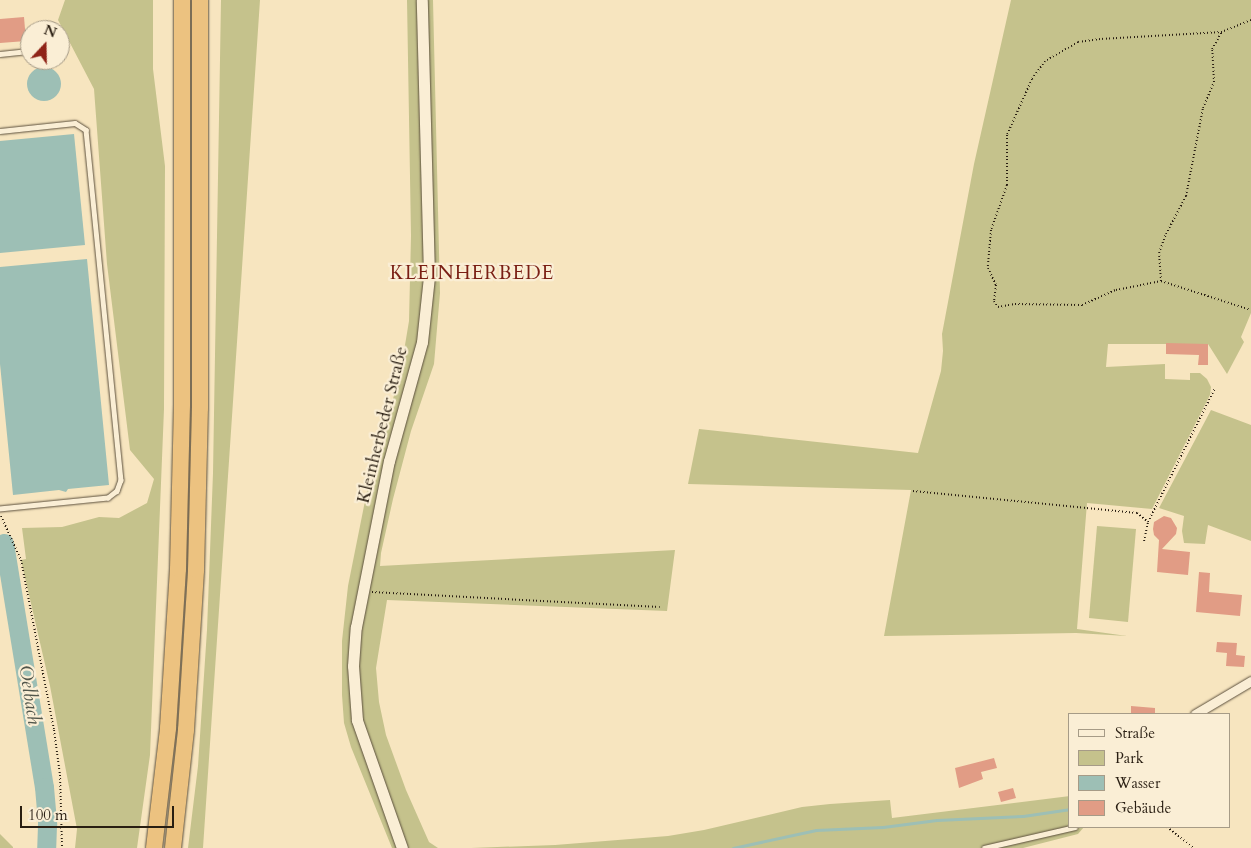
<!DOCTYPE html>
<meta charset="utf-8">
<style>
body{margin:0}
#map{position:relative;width:1251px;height:848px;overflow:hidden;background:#f7e5bf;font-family:Cardo,serif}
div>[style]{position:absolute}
.green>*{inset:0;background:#c5c28c}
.water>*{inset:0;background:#9dbfb5}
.round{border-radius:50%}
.stream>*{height:3px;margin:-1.5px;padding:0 1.5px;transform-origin:1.5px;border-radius:1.5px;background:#9dbfb5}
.river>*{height:19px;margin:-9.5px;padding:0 9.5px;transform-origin:9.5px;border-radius:9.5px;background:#9dbfb5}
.building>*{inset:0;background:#e19c85}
.path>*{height:2px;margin-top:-1px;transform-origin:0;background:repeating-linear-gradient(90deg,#291e12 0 1px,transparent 0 3.5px)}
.roads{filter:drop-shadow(0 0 1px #5c503d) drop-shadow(0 0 1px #5c503d)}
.service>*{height:4.5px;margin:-2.25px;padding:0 2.25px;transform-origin:2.25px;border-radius:2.25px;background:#faeed5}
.minor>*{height:9px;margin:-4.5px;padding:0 4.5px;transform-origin:4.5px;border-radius:4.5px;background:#faeed5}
.tertiary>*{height:11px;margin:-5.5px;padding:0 5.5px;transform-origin:5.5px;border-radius:5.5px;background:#faeed5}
.motorway>*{height:16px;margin:-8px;padding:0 8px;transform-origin:8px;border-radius:8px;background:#ecc280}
span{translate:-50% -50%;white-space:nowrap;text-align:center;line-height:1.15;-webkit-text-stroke:4.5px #faeed5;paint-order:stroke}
.street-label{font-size:18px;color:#291e12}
.neighbourhood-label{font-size:19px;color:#7a1f14;letter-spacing:1px}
.water-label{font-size:19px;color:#52564b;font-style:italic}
.legend{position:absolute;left:1068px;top:713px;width:162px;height:115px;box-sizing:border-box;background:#faeed5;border:1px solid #a69b87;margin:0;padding:6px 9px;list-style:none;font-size:15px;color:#291e12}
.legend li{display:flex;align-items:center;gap:10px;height:25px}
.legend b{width:25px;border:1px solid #a69b87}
.north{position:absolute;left:20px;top:20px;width:50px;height:50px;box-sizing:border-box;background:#faeed5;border:1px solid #a69b87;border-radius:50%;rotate:21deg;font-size:14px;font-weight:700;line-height:20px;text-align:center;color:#291e12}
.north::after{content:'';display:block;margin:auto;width:18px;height:22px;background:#8f2418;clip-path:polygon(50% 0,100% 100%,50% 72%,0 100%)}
.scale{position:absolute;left:20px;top:806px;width:154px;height:22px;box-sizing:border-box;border:2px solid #291e12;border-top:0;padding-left:6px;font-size:15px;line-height:18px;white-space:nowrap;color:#291e12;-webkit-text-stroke:4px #faeed5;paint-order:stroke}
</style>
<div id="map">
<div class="green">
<div style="clip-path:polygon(65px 0,153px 0,153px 69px,165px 166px,164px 409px,150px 755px,137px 848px,75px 848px,77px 829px,50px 686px,21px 560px,26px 559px,22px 528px,62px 527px,99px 517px,119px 518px,147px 503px,154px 479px,130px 450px,107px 264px,94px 89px,58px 20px)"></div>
<div style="clip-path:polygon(221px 0,260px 0,203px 848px,188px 848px,198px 766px,207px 630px,213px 473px)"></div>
<div style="clip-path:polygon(407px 0,433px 0,440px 293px,434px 364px,411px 431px,393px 499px,381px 553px,380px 566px,675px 550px,667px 611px,387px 600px,376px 668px,379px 702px,386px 735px,406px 790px,429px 842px,438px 848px,392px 848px,351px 747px,344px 723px,342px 695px,342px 641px,348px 586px,369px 481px,400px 375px,409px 321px,411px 236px)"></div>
<div style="clip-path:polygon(1011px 0,1251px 0,1251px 313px,1241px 337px,1244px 342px,1227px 374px,1208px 344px,1108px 344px,1106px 367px,1165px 364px,1165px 379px,1190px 380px,1190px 373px,1200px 373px,1207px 379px,1211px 387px,1210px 395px,1152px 509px,1087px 503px,1077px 629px,1127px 636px,1076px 633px,884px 636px,911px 490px,688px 484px,699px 429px,918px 453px,941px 371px,943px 351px,942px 334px,974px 164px)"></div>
<div style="clip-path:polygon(1211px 410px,1251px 425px,1251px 541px,1208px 525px,1205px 544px,1184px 543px,1182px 531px,1184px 516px,1159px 508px)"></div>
<div style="clip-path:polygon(1097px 526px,1136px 529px,1128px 622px,1089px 618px)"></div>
<div style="clip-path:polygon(1070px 796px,1070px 827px,1084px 827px,1078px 834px,1023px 848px,471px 848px,555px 845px,668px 836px,704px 830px,802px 807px,830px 804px,890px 800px,892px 818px)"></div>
<div style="clip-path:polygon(0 834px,13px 847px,13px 848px,0 848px)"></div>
</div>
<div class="water">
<div class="round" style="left:27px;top:67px;width:34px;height:34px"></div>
<div style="clip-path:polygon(74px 134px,85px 245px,0 253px,0 141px)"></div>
<div style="clip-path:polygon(87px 259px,109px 485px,68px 489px,66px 492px,59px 490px,13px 495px,0 364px,0 267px)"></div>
</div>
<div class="stream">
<div style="left:733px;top:848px;width:85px;rotate:-12.2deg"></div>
<div style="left:816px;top:830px;width:67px;rotate:-2.6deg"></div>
<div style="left:883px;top:827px;width:54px;rotate:-7.4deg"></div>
<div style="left:937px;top:820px;width:86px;rotate:-2.7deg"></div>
<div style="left:1023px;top:816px;width:48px;rotate:-8.5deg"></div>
</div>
<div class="river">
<div style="left:4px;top:543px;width:247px;rotate:80.7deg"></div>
<div style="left:44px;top:787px;width:38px;rotate:85deg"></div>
<div style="left:47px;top:825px;width:23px;rotate:92deg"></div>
</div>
<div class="building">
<div style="clip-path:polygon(24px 17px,26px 41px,0 43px,0 19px)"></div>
<div style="clip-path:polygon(1166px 343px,1208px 344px,1208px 365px,1198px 365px,1199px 355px,1166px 354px)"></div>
<div style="clip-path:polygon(1164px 516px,1171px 518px,1177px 528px,1176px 534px,1162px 549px,1190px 552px,1188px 575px,1157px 572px,1159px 540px,1154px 535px,1153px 529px,1154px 522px)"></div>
<div style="clip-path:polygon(1199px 572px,1210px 573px,1209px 592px,1242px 595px,1240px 616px,1196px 612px)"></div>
<div style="clip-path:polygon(1217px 642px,1237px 643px,1236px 655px,1245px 656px,1244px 667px,1226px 666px,1227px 653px,1216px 652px)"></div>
<div style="clip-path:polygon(1131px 706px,1155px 708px,1155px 714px,1131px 714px)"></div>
<div style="clip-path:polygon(994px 758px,997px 768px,981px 772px,983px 779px,959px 788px,955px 768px)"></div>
<div style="clip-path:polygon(1013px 788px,1016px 798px,1001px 802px,998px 792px)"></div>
</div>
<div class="path">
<div style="left:1251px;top:20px;width:31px;rotate:158deg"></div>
<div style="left:1222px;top:32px;width:122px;rotate:176.7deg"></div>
<div style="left:1100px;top:39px;width:22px;rotate:172deg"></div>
<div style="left:1078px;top:42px;width:38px;rotate:150deg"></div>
<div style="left:1045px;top:61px;width:22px;rotate:126deg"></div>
<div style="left:1032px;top:79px;width:61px;rotate:114.1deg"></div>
<div style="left:1007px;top:135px;width:50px;rotate:90deg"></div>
<div style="left:1007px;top:185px;width:48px;rotate:109.6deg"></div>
<div style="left:991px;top:230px;width:38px;rotate:95deg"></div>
<div style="left:988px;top:268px;width:19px;rotate:65deg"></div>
<div style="left:996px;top:285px;width:16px;rotate:97deg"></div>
<div style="left:994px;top:301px;width:7px;rotate:56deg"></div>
<div style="left:998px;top:307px;width:17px;rotate:-10deg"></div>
<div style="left:1015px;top:304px;width:67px;rotate:0.9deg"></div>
<div style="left:1082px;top:305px;width:37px;rotate:-24deg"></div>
<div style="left:1116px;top:290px;width:46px;rotate:-11.3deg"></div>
<div style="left:1161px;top:281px;width:95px;rotate:17.9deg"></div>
<div style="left:1161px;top:281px;width:28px;rotate:-94deg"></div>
<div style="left:1159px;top:253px;width:20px;rotate:-70deg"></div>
<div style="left:1166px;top:234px;width:43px;rotate:-62.2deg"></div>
<div style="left:1186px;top:196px;width:90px;rotate:-79.1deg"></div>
<div style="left:1203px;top:108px;width:28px;rotate:-67deg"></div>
<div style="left:1214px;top:82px;width:33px;rotate:-93deg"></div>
<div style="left:1212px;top:49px;width:20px;rotate:-60deg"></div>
<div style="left:913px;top:491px;width:225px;rotate:5.6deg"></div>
<div style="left:1137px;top:513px;width:14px;rotate:39deg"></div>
<div style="left:1px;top:516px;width:48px;rotate:65.6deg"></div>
<div style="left:21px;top:560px;width:173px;rotate:79deg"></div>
<div style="left:54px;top:730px;width:45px;rotate:82.4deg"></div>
<div style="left:60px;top:775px;width:73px;rotate:88.4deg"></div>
<div style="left:1144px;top:541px;width:19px;rotate:-78deg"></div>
<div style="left:1148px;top:522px;width:150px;rotate:-63.4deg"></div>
<div style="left:372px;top:592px;width:288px;rotate:3deg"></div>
<div style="left:1167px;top:827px;width:34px;rotate:38deg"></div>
</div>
<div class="roads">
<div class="service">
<div style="left:0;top:54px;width:28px;rotate:-6deg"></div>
<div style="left:0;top:131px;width:75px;rotate:-6.1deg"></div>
<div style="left:75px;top:123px;width:13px;rotate:32deg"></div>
<div style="left:86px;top:130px;width:352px;rotate:84.3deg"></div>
<div style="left:121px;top:480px;width:12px;rotate:110deg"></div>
<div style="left:117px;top:491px;width:11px;rotate:142deg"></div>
<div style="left:108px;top:498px;width:109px;rotate:174.2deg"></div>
<div style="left:984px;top:848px;width:93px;rotate:-13deg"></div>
</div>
<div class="minor">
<div style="left:1195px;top:714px;width:65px;rotate:-30.5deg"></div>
</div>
<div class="tertiary">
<div style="left:402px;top:848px;width:136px;rotate:-109.4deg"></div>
<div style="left:357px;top:720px;width:54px;rotate:-94.2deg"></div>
<div style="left:353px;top:666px;width:39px;rotate:-86deg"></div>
<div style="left:356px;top:627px;width:169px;rotate:-78.8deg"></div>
<div style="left:389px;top:461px;width:123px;rotate:-74.5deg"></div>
<div style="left:422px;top:342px;width:66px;rotate:-83.9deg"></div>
<div style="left:429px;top:276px;width:276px;rotate:-91.5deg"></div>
</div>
<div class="motorway">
<div style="left:154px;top:848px;width:121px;rotate:-83.3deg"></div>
<div style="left:168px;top:728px;width:159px;rotate:-86.4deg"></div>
<div style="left:178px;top:569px;width:165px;rotate:-88.6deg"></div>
<div style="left:182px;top:404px;width:404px;rotate:-90deg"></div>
<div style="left:173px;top:848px;width:119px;rotate:-83.7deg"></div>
<div style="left:186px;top:730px;width:160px;rotate:-86.4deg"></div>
<div style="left:196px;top:570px;width:162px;rotate:-88.6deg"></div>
<div style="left:200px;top:408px;width:408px;rotate:-90deg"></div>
</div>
</div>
<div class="street-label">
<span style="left:383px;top:425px;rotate:-76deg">Kleinherbeder Straße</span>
</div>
<div class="neighbourhood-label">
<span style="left:472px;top:274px">KLEINHERBEDE</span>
</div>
<div class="water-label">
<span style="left:29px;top:695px;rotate:81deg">Oelbach</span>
</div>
<ul class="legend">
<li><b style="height:6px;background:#faeed5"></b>Straße</li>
<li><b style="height:14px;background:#c5c28c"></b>Park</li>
<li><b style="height:14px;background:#9dbfb5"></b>Wasser</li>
<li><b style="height:14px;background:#e19c85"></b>Gebäude</li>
</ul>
<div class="north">N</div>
<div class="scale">100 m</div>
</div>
